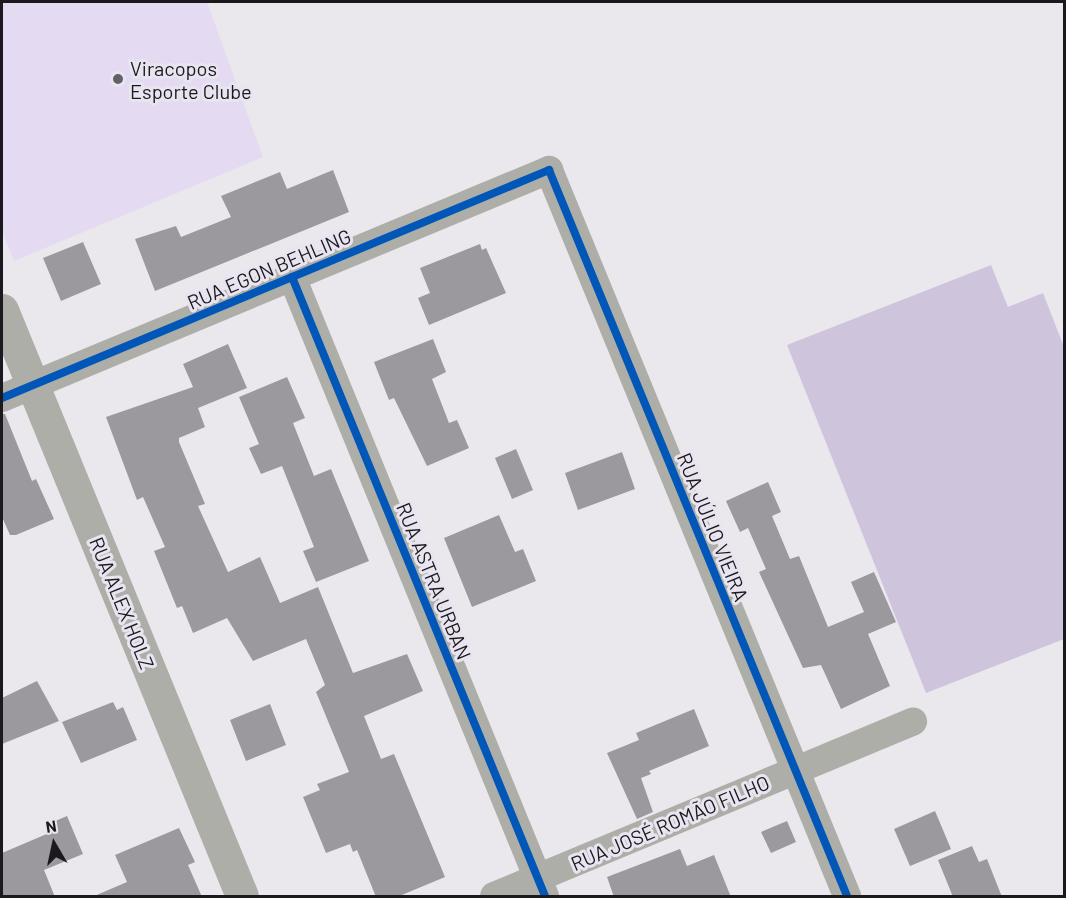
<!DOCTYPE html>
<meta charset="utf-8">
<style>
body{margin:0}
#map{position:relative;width:1066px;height:898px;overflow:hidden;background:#eae8ed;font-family:Barlow,sans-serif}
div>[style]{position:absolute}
.green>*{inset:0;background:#e4daf1}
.forest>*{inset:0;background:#cec4dc}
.building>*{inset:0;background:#9b999d}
.minor>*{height:28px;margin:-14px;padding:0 14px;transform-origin:14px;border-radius:14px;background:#aeaea8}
.tertiary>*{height:33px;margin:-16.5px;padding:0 16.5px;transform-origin:16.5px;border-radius:16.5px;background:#aeaea8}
.cycleway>*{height:8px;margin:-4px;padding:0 4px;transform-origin:4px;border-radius:4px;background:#0057b8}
.dots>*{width:16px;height:16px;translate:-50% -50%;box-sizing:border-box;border:3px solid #e9e5f0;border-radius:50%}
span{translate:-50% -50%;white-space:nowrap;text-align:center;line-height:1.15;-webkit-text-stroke:6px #e9e5f0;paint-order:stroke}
.poi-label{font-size:20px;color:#1b191d}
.left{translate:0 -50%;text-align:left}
.street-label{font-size:20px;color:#1b191d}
.frame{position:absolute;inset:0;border:3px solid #1b191d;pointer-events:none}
.north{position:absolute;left:24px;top:814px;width:60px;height:60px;-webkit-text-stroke:4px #e9e5f0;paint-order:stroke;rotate:351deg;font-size:16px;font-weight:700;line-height:24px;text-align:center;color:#1b191d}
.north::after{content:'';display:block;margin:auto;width:21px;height:27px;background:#1b191d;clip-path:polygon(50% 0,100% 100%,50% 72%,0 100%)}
</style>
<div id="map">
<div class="green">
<div style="clip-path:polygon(2px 2px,207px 2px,263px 157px,14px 261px,2px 231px)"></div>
</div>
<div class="forest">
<div style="clip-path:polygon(991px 265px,1008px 307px,1043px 293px,1064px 347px,1064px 639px,926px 693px,787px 345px)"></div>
</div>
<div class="building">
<div style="clip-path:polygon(333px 170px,349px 212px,155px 291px,135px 239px,176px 226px,181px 237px,231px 217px,221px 196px,280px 172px,287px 189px)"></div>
<div style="clip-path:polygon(83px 242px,101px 284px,61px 301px,43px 258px)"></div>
<div style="clip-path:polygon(480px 244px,482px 250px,486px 248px,506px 293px,429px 325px,418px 298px,430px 293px,420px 268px)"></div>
<div style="clip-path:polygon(433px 339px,446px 372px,432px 379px,449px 423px,457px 420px,469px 448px,427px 466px,394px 398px,389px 400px,374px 362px)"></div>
<div style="clip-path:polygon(228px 344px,247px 388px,198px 408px,205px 427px,179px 438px,179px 442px,205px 504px,198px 506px,228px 572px,260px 557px,280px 603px,318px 587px,353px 673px,407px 654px,423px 691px,364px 716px,381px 759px,394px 754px,445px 877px,397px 897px,376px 897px,357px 850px,353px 852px,350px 844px,326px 853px,303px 797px,320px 790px,317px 784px,349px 772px,316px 692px,325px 685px,306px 639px,253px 661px,227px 618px,193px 633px,182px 606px,177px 608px,154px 551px,165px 547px,143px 497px,137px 500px,106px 417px,193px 387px,183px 364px)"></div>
<div style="clip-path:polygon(287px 377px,305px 418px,293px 423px,314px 476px,331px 469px,369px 561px,316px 582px,303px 551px,314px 547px,282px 466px,261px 474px,249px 448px,259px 444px,239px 397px)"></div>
<div style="clip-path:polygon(2px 414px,5px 414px,32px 481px,36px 479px,54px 519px,16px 535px,10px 535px,2px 517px)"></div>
<div style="clip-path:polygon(516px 449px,533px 490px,512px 499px,495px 458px)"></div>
<div style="clip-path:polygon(622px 452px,635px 489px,578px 510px,565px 473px)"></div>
<div style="clip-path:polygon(768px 482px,781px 512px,772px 516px,790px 559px,799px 556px,828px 627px,864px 612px,851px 582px,874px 572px,896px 622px,868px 634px,890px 686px,841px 709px,821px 665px,803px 668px,759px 572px,766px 569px,748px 528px,740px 532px,726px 501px)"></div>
<div style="clip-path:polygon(499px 515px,515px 552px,523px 549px,536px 581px,472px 607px,444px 538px)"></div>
<div style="clip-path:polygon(37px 681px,59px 721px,2px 744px,2px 698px)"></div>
<div style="clip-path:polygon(113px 702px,117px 710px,123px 707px,137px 740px,81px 763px,62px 722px)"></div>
<div style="clip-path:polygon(270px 704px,286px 745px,246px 761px,230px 720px)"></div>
<div style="clip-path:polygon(694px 709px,709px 746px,649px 771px,651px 774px,641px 778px,653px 812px,637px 819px,607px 753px,639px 740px,636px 733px)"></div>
<div style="clip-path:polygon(935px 811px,951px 849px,910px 866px,894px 829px)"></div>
<div style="clip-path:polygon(67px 816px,83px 854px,44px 870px,55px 897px,2px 897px,2px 853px,49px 833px,46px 825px)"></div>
<div style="clip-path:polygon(787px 821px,796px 842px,771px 853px,761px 832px)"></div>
<div style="clip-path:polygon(179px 828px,195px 862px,188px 865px,202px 897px,92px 897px,127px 882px,115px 855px)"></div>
<div style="clip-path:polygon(972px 846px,979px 862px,987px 859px,1002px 897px,953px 897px,938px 860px)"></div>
<div style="clip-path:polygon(680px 849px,687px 866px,714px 855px,731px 897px,614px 897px,607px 877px)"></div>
</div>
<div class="minor">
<div style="left:292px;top:277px;width:669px;rotate:67.77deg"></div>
<div style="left:2px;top:398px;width:593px;rotate:-22.63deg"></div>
<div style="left:549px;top:170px;width:785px;rotate:67.68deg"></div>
<div style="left:494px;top:896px;width:454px;rotate:-22.6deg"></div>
</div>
<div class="tertiary">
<div style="left:2px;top:310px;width:633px;rotate:67.73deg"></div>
</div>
<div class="cycleway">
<div style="left:292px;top:277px;width:669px;rotate:67.77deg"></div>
<div style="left:2px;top:398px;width:593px;rotate:-22.63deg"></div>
<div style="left:549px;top:170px;width:785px;rotate:67.68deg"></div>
</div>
<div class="dots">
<div style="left:118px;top:79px;background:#636166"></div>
</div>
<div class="poi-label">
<span class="left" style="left:130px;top:80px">Viracopos<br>Esporte Clube</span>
</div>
<div class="street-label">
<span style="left:269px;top:269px;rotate:-23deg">RUA EGON BEHLING</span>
<span style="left:713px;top:527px;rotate:68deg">RUA JÚLIO VIEIRA</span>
<span style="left:434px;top:581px;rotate:68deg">RUA ASTRA URBAN</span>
<span style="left:122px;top:603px;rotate:68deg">RUA ALEX HOLZ</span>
<span style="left:670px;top:823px;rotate:-23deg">RUA JOSÉ ROMÃO FILHO</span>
</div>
<div class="frame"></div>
<div class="north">N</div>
</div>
